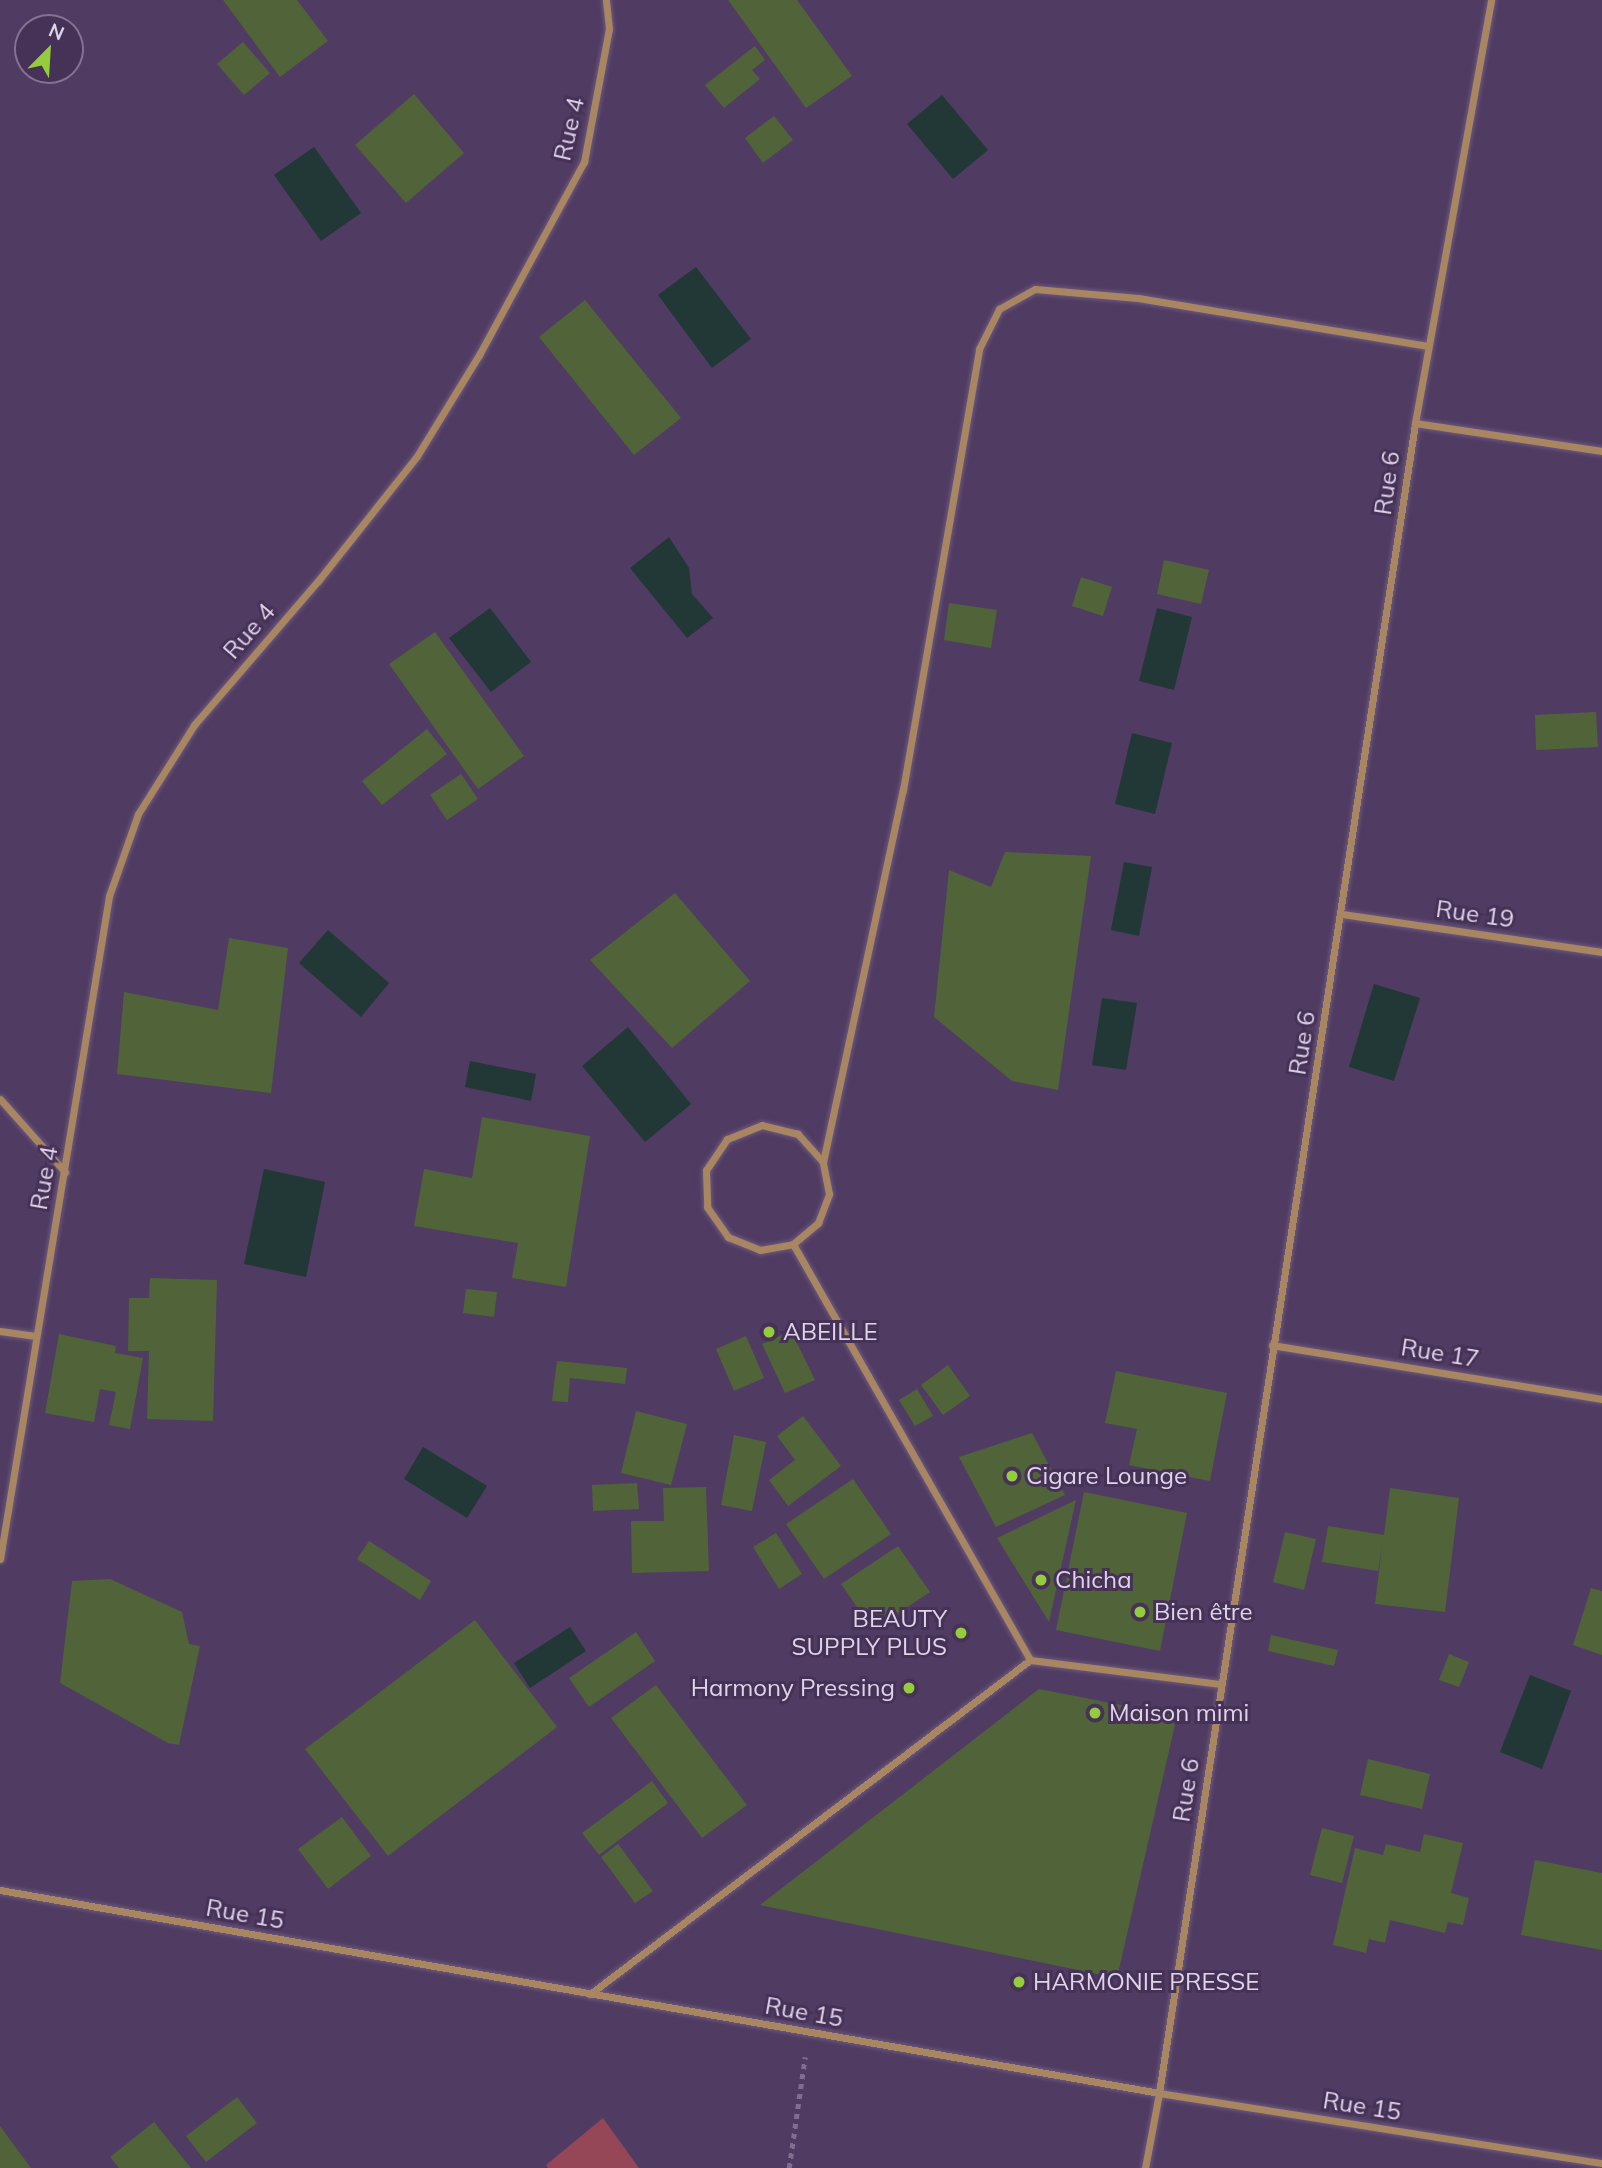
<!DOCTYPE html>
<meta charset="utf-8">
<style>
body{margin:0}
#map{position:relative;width:1602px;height:2168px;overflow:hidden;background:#503b62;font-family:Mulish,sans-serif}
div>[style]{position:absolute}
.green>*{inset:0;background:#954657}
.water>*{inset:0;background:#213836}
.building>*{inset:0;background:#516439}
.path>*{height:4.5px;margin-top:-2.25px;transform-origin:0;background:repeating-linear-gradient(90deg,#806e90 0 5px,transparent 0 10px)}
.roads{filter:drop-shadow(0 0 2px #6d597d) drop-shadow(0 0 2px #6d597d)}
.minor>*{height:7px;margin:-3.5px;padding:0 3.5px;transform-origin:3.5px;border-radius:3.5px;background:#a88661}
.dots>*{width:19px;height:19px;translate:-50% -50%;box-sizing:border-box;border:4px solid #463157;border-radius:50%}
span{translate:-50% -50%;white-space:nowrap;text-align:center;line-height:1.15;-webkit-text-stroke:6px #463157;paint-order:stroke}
.street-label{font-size:24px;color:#dfd3ea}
.poi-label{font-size:24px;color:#dfd3ea}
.left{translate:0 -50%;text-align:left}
.right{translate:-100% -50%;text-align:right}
.north{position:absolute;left:14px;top:14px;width:70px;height:70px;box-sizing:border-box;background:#463157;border:2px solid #837292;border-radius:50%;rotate:24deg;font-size:19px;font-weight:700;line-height:28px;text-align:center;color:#dfd3ea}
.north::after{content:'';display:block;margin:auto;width:24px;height:32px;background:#94cc3c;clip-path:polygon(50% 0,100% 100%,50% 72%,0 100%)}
</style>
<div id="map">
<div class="green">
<div style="clip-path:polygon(603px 2118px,639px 2168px,548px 2168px,546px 2165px)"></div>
</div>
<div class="water">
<div style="clip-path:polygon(942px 95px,988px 150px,953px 179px,907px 124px)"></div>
<div style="clip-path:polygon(314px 147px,361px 213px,321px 241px,274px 175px)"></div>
<div style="clip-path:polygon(696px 267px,751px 339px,712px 368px,658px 295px)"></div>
<div style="clip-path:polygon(669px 537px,689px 568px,692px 594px,713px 618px,687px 638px,630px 568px)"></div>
<div style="clip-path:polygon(490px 608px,531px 662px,491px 692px,449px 638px)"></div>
<div style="clip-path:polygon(1157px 608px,1192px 617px,1174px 690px,1139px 681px)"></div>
<div style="clip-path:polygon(1132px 733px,1172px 743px,1155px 814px,1115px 804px)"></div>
<div style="clip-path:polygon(1124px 862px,1152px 867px,1139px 936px,1111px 930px)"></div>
<div style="clip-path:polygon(328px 930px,389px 983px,361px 1017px,299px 963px)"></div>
<div style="clip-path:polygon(1374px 984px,1420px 998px,1394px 1081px,1349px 1067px)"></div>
<div style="clip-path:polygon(1102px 998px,1137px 1003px,1126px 1070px,1092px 1065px)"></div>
<div style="clip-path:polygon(628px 1027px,691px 1104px,645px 1142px,582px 1066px)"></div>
<div style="clip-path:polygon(470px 1061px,536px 1074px,531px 1101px,465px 1087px)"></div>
<div style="clip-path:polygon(264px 1169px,325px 1182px,306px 1277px,244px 1264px)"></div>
<div style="clip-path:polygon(423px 1447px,487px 1486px,467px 1518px,404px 1479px)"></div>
<div style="clip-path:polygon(570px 1627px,586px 1651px,530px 1688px,514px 1663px)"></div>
<div style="clip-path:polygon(1530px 1675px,1571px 1691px,1542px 1769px,1500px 1752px)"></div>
</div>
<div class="building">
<div style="clip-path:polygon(223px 0,297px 0,328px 41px,280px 77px)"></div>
<div style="clip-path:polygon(728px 0,797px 0,852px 76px,806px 108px)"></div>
<div style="clip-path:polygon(243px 42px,270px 73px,244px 95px,217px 64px)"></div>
<div style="clip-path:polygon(755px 46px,765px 60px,752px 70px,760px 79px,724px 108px,705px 85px)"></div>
<div style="clip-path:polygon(414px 94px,464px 153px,406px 203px,355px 145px)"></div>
<div style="clip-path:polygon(774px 116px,793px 140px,763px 163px,745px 138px)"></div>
<div style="clip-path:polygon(585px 300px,681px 418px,634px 455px,539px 337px)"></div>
<div style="clip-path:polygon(1164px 560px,1209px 570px,1201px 604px,1157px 594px)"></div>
<div style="clip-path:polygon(1081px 577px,1112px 587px,1103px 616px,1072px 606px)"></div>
<div style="clip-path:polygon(949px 603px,997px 610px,991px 648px,944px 640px)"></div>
<div style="clip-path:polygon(435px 632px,524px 756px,478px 789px,389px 664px)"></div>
<div style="clip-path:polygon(1596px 712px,1598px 747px,1536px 750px,1535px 715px)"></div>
<div style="clip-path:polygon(427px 729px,447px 754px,382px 805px,362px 781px)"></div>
<div style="clip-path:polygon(461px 774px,478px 799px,447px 820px,430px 795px)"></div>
<div style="clip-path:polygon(1005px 852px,1091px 856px,1058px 1090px,1012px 1081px,934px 1017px,949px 870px,991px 887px)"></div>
<div style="clip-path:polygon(675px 893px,750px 981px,672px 1048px,590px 960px)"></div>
<div style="clip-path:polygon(229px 938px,288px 948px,271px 1093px,117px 1074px,124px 992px,218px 1010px)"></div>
<div style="clip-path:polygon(482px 1117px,590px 1136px,566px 1287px,512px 1278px,518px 1243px,414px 1226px,424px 1169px,472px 1178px)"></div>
<div style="clip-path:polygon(150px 1278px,217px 1280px,213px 1421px,147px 1419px,149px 1351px,128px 1351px,129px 1298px,149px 1298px)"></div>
<div style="clip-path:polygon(466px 1289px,497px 1292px,494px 1317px,463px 1313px)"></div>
<div style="clip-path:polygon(791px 1331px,815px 1380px,785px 1393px,762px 1344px)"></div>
<div style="clip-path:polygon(59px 1334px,116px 1346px,115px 1353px,143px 1358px,130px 1429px,109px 1425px,116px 1392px,100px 1389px,94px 1422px,45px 1413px)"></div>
<div style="clip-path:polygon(746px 1336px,764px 1378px,734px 1391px,716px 1349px)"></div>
<div style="clip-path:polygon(557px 1361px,627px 1368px,625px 1384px,570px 1378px,568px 1402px,552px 1401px)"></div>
<div style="clip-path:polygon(948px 1365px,970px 1396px,943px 1415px,921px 1385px)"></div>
<div style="clip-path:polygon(1116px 1371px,1227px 1393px,1210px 1481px,1129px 1465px,1137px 1429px,1105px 1423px)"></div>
<div style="clip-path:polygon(917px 1389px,933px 1416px,915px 1426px,899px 1400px)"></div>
<div style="clip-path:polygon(636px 1411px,687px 1424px,671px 1485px,621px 1473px)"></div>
<div style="clip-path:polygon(803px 1416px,841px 1466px,788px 1506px,769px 1480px,795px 1460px,777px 1436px)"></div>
<div style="clip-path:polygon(1032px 1433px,1065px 1495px,996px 1527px,959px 1457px)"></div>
<div style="clip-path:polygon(734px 1435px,766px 1442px,752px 1511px,721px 1505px)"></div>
<div style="clip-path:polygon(853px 1479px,891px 1534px,824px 1579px,786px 1524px)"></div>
<div style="clip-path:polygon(637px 1483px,639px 1509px,593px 1511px,592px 1485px)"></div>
<div style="clip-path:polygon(706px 1487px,709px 1571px,632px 1573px,631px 1521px,664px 1521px,663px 1488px)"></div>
<div style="clip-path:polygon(1390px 1488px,1459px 1498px,1445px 1612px,1375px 1604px,1382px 1545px,1378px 1571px,1322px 1562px,1328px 1526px,1384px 1535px)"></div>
<div style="clip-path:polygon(1084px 1492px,1187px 1513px,1160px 1651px,1056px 1630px)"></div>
<div style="clip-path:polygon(1076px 1500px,1049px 1622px,997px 1538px)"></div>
<div style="clip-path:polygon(1285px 1532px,1316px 1539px,1304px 1590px,1273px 1582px)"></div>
<div style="clip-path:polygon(776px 1533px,802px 1574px,779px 1589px,753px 1547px)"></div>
<div style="clip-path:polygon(369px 1541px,431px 1581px,420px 1600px,357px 1559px)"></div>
<div style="clip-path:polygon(898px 1546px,930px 1592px,873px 1630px,841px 1584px)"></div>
<div style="clip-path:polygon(110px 1579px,182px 1612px,189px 1644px,200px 1646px,179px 1745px,168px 1743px,60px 1683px,72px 1581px)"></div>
<div style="clip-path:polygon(1591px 1588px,1602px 1591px,1602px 1655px,1573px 1645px)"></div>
<div style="clip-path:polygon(475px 1620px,557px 1727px,388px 1856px,305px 1749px)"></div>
<div style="clip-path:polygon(636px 1632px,655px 1661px,589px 1707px,569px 1678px)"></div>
<div style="clip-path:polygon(1271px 1635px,1338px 1650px,1334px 1666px,1268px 1651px)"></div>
<div style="clip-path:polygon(1449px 1654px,1469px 1662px,1459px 1687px,1439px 1680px)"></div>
<div style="clip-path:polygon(656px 1685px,747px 1805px,702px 1838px,611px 1718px)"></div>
<div style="clip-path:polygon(1039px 1689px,1177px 1716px,1117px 1978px,760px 1905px)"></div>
<div style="clip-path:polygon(1368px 1759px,1430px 1774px,1422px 1809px,1360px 1795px)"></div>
<div style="clip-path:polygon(652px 1781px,668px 1803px,599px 1855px,582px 1833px)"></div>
<div style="clip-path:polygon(342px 1817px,371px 1856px,328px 1889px,298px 1849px)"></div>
<div style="clip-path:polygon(1322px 1828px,1354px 1836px,1342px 1883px,1310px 1875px)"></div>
<div style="clip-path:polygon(1424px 1834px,1463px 1843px,1451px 1893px,1469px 1898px,1463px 1925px,1448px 1922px,1445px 1933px,1390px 1920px,1385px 1943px,1369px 1939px,1366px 1953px,1333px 1945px,1355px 1848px,1383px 1855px,1386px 1844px,1420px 1852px)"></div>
<div style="clip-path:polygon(618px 1844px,653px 1891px,635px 1903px,601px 1857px)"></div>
<div style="clip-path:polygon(1535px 1860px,1602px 1873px,1602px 1950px,1521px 1935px)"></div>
<div style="clip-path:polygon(237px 2097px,257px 2123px,206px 2162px,186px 2136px)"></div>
<div style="clip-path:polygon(154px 2122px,191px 2168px,119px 2168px,110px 2157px)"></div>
<div style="clip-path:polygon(0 2126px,31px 2168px,0 2168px)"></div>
</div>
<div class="path">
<div style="left:789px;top:2168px;width:112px;rotate:-81.8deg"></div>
</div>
<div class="roads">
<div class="minor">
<div style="left:1415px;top:423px;width:189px;rotate:8.5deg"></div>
<div style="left:1342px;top:914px;width:263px;rotate:8.3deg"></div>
<div style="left:0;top:1099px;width:98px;rotate:48.3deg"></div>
<div style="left:823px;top:1162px;width:38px;rotate:-132deg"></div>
<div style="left:798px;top:1134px;width:37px;rotate:-166deg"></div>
<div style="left:762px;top:1125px;width:38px;rotate:158deg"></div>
<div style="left:727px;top:1139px;width:37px;rotate:124deg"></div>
<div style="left:706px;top:1170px;width:37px;rotate:88deg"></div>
<div style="left:707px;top:1207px;width:37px;rotate:55deg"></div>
<div style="left:728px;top:1237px;width:35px;rotate:22deg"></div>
<div style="left:760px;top:1250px;width:34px;rotate:-10deg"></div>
<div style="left:793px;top:1244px;width:33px;rotate:-40deg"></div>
<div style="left:818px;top:1223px;width:31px;rotate:-69deg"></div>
<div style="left:829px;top:1194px;width:33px;rotate:-101deg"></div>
<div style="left:823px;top:1162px;width:381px;rotate:-77.9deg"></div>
<div style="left:903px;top:790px;width:448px;rotate:-80.2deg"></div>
<div style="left:979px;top:349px;width:45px;rotate:-63.4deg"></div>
<div style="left:999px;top:309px;width:41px;rotate:-29.1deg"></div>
<div style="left:1035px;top:289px;width:103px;rotate:5deg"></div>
<div style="left:1138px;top:298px;width:294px;rotate:9.4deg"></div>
<div style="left:793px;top:1244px;width:479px;rotate:60.3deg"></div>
<div style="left:0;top:1331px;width:36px;rotate:8deg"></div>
<div style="left:1272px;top:1345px;width:334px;rotate:9.3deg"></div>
<div style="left:0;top:1559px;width:672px;rotate:-80.66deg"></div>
<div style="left:109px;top:896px;width:87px;rotate:-70.5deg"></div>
<div style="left:138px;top:814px;width:105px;rotate:-57.8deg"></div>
<div style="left:194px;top:725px;width:190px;rotate:-49.3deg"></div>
<div style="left:318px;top:581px;width:159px;rotate:-51.6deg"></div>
<div style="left:417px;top:456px;width:119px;rotate:-58.5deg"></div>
<div style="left:479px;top:355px;width:220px;rotate:-61.5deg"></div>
<div style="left:584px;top:162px;width:135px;rotate:-79.4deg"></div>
<div style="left:609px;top:29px;width:29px;rotate:-96deg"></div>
<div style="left:0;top:1890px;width:1177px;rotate:9.93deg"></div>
<div style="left:1159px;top:2093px;width:448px;rotate:9deg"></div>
<div style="left:590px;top:1994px;width:552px;rotate:-37.2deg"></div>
<div style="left:1030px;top:1660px;width:193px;rotate:7.2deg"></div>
<div style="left:1145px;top:2168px;width:76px;rotate:-79.4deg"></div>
<div style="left:1159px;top:2093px;width:1690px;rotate:-81.28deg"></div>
<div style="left:1415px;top:423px;width:430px;rotate:-79.8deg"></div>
</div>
</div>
<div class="dots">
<div style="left:769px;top:1332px;background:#94cc3c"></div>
<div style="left:1012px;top:1476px;background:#94cc3c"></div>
<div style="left:1041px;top:1580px;background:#94cc3c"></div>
<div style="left:1140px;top:1612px;background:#94cc3c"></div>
<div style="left:961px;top:1633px;background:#94cc3c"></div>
<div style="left:909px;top:1688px;background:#94cc3c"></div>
<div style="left:1095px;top:1713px;background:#94cc3c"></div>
<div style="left:1019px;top:1982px;background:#94cc3c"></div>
</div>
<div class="street-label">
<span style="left:569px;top:129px;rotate:-77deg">Rue 4</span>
<span style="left:1387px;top:483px;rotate:-82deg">Rue 6</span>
<span style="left:249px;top:631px;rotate:-49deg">Rue 4</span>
<span style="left:1475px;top:914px;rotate:8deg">Rue 19</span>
<span style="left:1302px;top:1043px;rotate:-81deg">Rue 6</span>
<span style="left:44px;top:1178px;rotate:-80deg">Rue 4</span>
<span style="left:1440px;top:1353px;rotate:9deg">Rue 17</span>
<span style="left:1186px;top:1790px;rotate:-81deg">Rue 6</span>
<span style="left:245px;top:1914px;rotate:10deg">Rue 15</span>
<span style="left:804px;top:2012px;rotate:10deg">Rue 15</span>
<span style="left:1362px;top:2106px;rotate:9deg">Rue 15</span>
</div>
<div class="poi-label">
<span class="left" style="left:783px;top:1332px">ABEILLE</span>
<span class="left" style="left:1026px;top:1476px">Cigare Lounge</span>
<span class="left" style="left:1055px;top:1580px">Chicha</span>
<span class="left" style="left:1154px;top:1612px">Bien être</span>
<span class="right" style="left:947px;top:1633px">BEAUTY<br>SUPPLY PLUS</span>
<span class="right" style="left:895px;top:1688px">Harmony Pressing</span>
<span class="left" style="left:1109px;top:1713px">Maison mimi</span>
<span class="left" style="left:1033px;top:1982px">HARMONIE PRESSE</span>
</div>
<div class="north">N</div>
</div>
